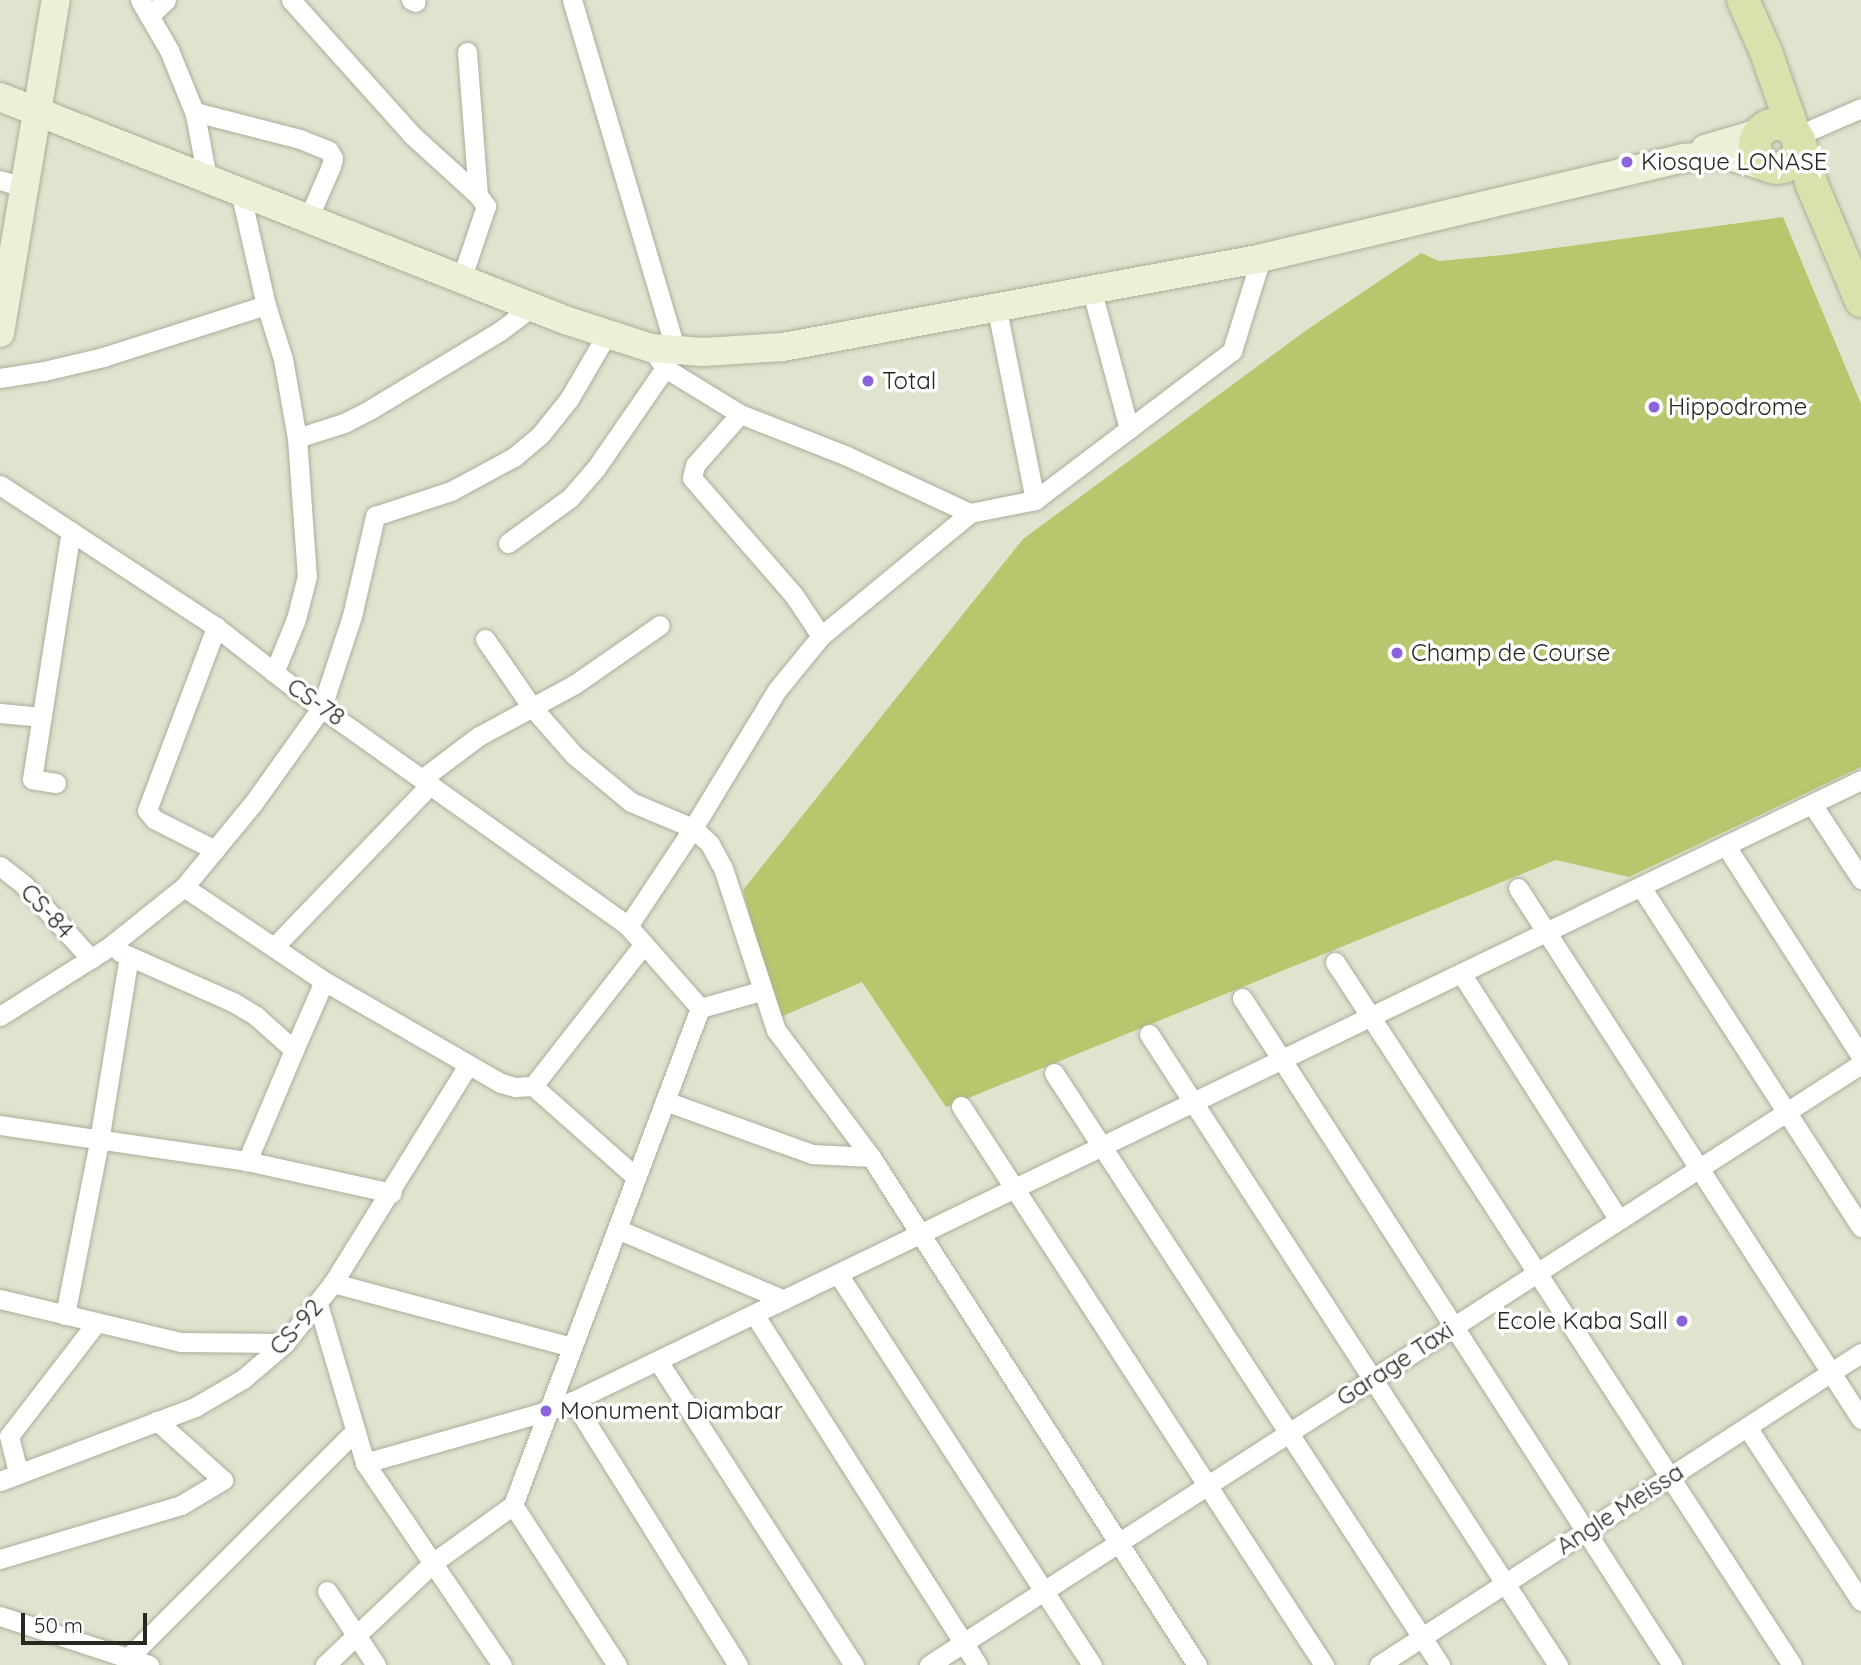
<!DOCTYPE html>
<style>
body{margin:0}
#map{position:relative;width:1861px;height:1665px;overflow:hidden;background:#e0e4cf;font-family:Quicksand,sans-serif}
div>[style]{position:absolute}
.green>*{inset:0;background:#b8c66d}
.roads{filter:drop-shadow(0 0 2px #aaae9a) drop-shadow(0 0 2px #aaae9a)}
.street>*{height:19px;margin:-9.5px;padding:0 9.5px;transform-origin:9.5px;border-radius:9.5px;background:#fff}
.secondary>*{height:28px;margin:-14px;padding:0 14px;transform-origin:14px;border-radius:14px;background:#ecf0d6}
.primary>*{height:32px;margin:-16px;padding:0 16px;transform-origin:16px;border-radius:16px;background:#d9e1ac}
.primary>.ring{margin:-16px;padding:0;box-sizing:content-box;background:none;border:32px solid #d9e1ac;border-radius:50%}
.dots>*{width:19px;height:19px;translate:-50% -50%;box-sizing:border-box;border:4px solid #fff;border-radius:50%}
span{translate:-50% -50%;white-space:nowrap;text-align:center;line-height:1.15;-webkit-text-stroke:7px #fff;paint-order:stroke}
.poi-label{font-size:24px;color:#272820}
.left{translate:0 -50%;text-align:left}
.right{translate:-100% -50%;text-align:right}
.street-label{font-size:24px;color:#272820}
.scale{position:absolute;left:21px;top:1613px;width:126px;height:32px;box-sizing:border-box;border:4px solid #272820;border-top:0;padding-left:9px;font-size:21px;line-height:24px;white-space:nowrap;color:#272820;-webkit-text-stroke:5px #fff;paint-order:stroke}
</style>
<div id="map">
<div class="green">
<div style="clip-path:polygon(1783px 217px,1861px 404px,1861px 767px,1629px 877px,1556px 860px,946px 1107px,862px 982px,778px 1018px,743px 890px,1023px 539px,1308px 329px,1421px 253px,1439px 261px,1503px 255px)"></div>
</div>
<div class="roads">
<div class="street">
<div style="left:140px;top:0;width:58px;rotate:59.9deg"></div>
<div style="left:169px;top:50px;width:69px;rotate:67.9deg"></div>
<div style="left:195px;top:114px;width:65px;rotate:79.4deg"></div>
<div style="left:291px;top:0;width:181px;rotate:48.1deg"></div>
<div style="left:412px;top:135px;width:89px;rotate:42.3deg"></div>
<div style="left:478px;top:195px;width:14px;rotate:54deg"></div>
<div style="left:486px;top:206px;width:78px;rotate:108.7deg"></div>
<div style="left:411px;top:0;width:5px;rotate:22deg"></div>
<div style="left:572px;top:0;width:366px;rotate:73.5deg"></div>
<div style="left:149px;top:16px;width:23px;rotate:-43deg"></div>
<div style="left:467px;top:52px;width:143px;rotate:85.6deg"></div>
<div style="left:195px;top:112px;width:108px;rotate:14.4deg"></div>
<div style="left:300px;top:139px;width:31px;rotate:22deg"></div>
<div style="left:329px;top:151px;width:8px;rotate:60deg"></div>
<div style="left:333px;top:158px;width:8px;rotate:104deg"></div>
<div style="left:331px;top:166px;width:58px;rotate:113.5deg"></div>
<div style="left:1797px;top:136px;width:70px;rotate:-23.6deg"></div>
<div style="left:0;top:180px;width:27px;rotate:17deg"></div>
<div style="left:240px;top:191px;width:117px;rotate:77.2deg"></div>
<div style="left:266px;top:305px;width:57px;rotate:72.5deg"></div>
<div style="left:283px;top:359px;width:80px;rotate:80deg"></div>
<div style="left:297px;top:438px;width:138px;rotate:85.9deg"></div>
<div style="left:307px;top:576px;width:44px;rotate:104.3deg"></div>
<div style="left:296px;top:619px;width:58px;rotate:112.2deg"></div>
<div style="left:1091px;top:288px;width:146px;rotate:74.9deg"></div>
<div style="left:996px;top:305px;width:199px;rotate:78.7deg"></div>
<div style="left:651px;top:348px;width:24px;rotate:55deg"></div>
<div style="left:665px;top:368px;width:88px;rotate:31.5deg"></div>
<div style="left:740px;top:414px;width:115px;rotate:21.4deg"></div>
<div style="left:847px;top:456px;width:136px;rotate:24.9deg"></div>
<div style="left:0;top:378px;width:45px;rotate:-9deg"></div>
<div style="left:44px;top:371px;width:61px;rotate:-13.3deg"></div>
<div style="left:103px;top:357px;width:171px;rotate:-17.7deg"></div>
<div style="left:740px;top:414px;width:68px;rotate:131.4deg"></div>
<div style="left:695px;top:465px;width:13px;rotate:103deg"></div>
<div style="left:692px;top:478px;width:154px;rotate:49deg"></div>
<div style="left:793px;top:594px;width:50px;rotate:56.3deg"></div>
<div style="left:297px;top:438px;width:49px;rotate:-17.7deg"></div>
<div style="left:344px;top:423px;width:30px;rotate:-27deg"></div>
<div style="left:371px;top:409px;width:151px;rotate:-31.2deg"></div>
<div style="left:500px;top:331px;width:40px;rotate:-37deg"></div>
<div style="left:0;top:485px;width:258px;rotate:33.3deg"></div>
<div style="left:216px;top:627px;width:109px;rotate:37.9deg"></div>
<div style="left:302px;top:694px;width:400px;rotate:35.4deg"></div>
<div style="left:628px;top:926px;width:109px;rotate:48.7deg"></div>
<div style="left:508px;top:543px;width:77px;rotate:-36deg"></div>
<div style="left:570px;top:498px;width:40px;rotate:-49deg"></div>
<div style="left:596px;top:468px;width:121px;rotate:-55.4deg"></div>
<div style="left:485px;top:639px;width:81px;rotate:55.5deg"></div>
<div style="left:531px;top:706px;width:65px;rotate:48.7deg"></div>
<div style="left:574px;top:755px;width:74px;rotate:39.5deg"></div>
<div style="left:631px;top:802px;width:67px;rotate:22.8deg"></div>
<div style="left:693px;top:828px;width:23px;rotate:43deg"></div>
<div style="left:710px;top:844px;width:27px;rotate:62deg"></div>
<div style="left:723px;top:868px;width:170px;rotate:71.9deg"></div>
<div style="left:776px;top:1030px;width:159px;rotate:53.2deg"></div>
<div style="left:871px;top:1157px;width:604px;rotate:57.31deg"></div>
<div style="left:0;top:713px;width:42px;rotate:5.4deg"></div>
<div style="left:423px;top:778px;width:70px;rotate:-36.9deg"></div>
<div style="left:479px;top:736px;width:109px;rotate:-28.4deg"></div>
<div style="left:575px;top:684px;width:103px;rotate:-34.8deg"></div>
<div style="left:56px;top:783px;width:24px;rotate:-171deg"></div>
<div style="left:32px;top:779px;width:251px;rotate:-81.1deg"></div>
<div style="left:1812px;top:804px;width:90px;rotate:56.8deg"></div>
<div style="left:1726px;top:846px;width:250px;rotate:57.3deg"></div>
<div style="left:215px;top:850px;width:68px;rotate:-153.1deg"></div>
<div style="left:154px;top:819px;width:11px;rotate:-128deg"></div>
<div style="left:147px;top:810px;width:196px;rotate:-69.3deg"></div>
<div style="left:0;top:866px;width:31px;rotate:38deg"></div>
<div style="left:24px;top:885px;width:100px;rotate:47.8deg"></div>
<div style="left:184px;top:887px;width:169px;rotate:33.9deg"></div>
<div style="left:324px;top:981px;width:204px;rotate:30deg"></div>
<div style="left:501px;top:1083px;width:15px;rotate:16deg"></div>
<div style="left:515px;top:1087px;width:18px;rotate:-3deg"></div>
<div style="left:533px;top:1086px;width:180px;rotate:-52deg"></div>
<div style="left:1641px;top:887px;width:405px;rotate:57.1deg"></div>
<div style="left:1518px;top:888px;width:632px;rotate:57.14deg"></div>
<div style="left:628px;top:926px;width:118px;rotate:-56.4deg"></div>
<div style="left:693px;top:828px;width:162px;rotate:-58.7deg"></div>
<div style="left:777px;top:690px;width:70px;rotate:-50.8deg"></div>
<div style="left:821px;top:636px;width:193px;rotate:-39.5deg"></div>
<div style="left:970px;top:513px;width:66px;rotate:-11.3deg"></div>
<div style="left:1035px;top:500px;width:247px;rotate:-37.1deg"></div>
<div style="left:1232px;top:351px;width:97px;rotate:-72.7deg"></div>
<div style="left:274px;top:947px;width:226px;rotate:-46.1deg"></div>
<div style="left:120px;top:952px;width:124px;rotate:23.9deg"></div>
<div style="left:233px;top:1002px;width:27px;rotate:31deg"></div>
<div style="left:256px;top:1016px;width:51px;rotate:41.8deg"></div>
<div style="left:294px;top:1050px;width:121px;rotate:112.9deg"></div>
<div style="left:1335px;top:962px;width:838px;rotate:56.97deg"></div>
<div style="left:1461px;top:973px;width:293px;rotate:57.4deg"></div>
<div style="left:1242px;top:998px;width:794px;rotate:57.19deg"></div>
<div style="left:700px;top:1008px;width:63px;rotate:-15.6deg"></div>
<div style="left:0;top:1016px;width:129px;rotate:-32.3deg"></div>
<div style="left:109px;top:947px;width:96px;rotate:-38.7deg"></div>
<div style="left:184px;top:887px;width:110px;rotate:-50.5deg"></div>
<div style="left:254px;top:802px;width:117px;rotate:-54.4deg"></div>
<div style="left:322px;top:707px;width:96px;rotate:-71.8deg"></div>
<div style="left:352px;top:616px;width:103px;rotate:-77deg"></div>
<div style="left:375px;top:516px;width:80px;rotate:-18.2deg"></div>
<div style="left:451px;top:491px;width:72px;rotate:-28.4deg"></div>
<div style="left:514px;top:457px;width:35px;rotate:-40deg"></div>
<div style="left:541px;top:434px;width:45px;rotate:-51.3deg"></div>
<div style="left:569px;top:399px;width:75px;rotate:-59.7deg"></div>
<div style="left:1149px;top:1034px;width:752px;rotate:57.05deg"></div>
<div style="left:294px;top:1050px;width:75px;rotate:-66.5deg"></div>
<div style="left:1054px;top:1073px;width:707px;rotate:56.89deg"></div>
<div style="left:533px;top:1086px;width:137px;rotate:41.5deg"></div>
<div style="left:665px;top:1101px;width:156px;rotate:19.8deg"></div>
<div style="left:812px;top:1154px;width:59px;rotate:2.9deg"></div>
<div style="left:961px;top:1106px;width:667px;rotate:57deg"></div>
<div style="left:0;top:1125px;width:250px;rotate:8.3deg"></div>
<div style="left:247px;top:1161px;width:148px;rotate:12.5deg"></div>
<div style="left:617px;top:1229px;width:181px;rotate:23deg"></div>
<div style="left:838px;top:1274px;width:466px;rotate:57deg"></div>
<div style="left:333px;top:1283px;width:247px;rotate:15deg"></div>
<div style="left:0;top:1299px;width:185px;rotate:13.4deg"></div>
<div style="left:180px;top:1342px;width:105px;rotate:0.5deg"></div>
<div style="left:318px;top:1304px;width:166px;rotate:73.5deg"></div>
<div style="left:365px;top:1463px;width:244px;rotate:55.9deg"></div>
<div style="left:754px;top:1314px;width:416px;rotate:57.5deg"></div>
<div style="left:65px;top:1315px;width:177px;rotate:-78.9deg"></div>
<div style="left:99px;top:1141px;width:187px;rotate:-80.8deg"></div>
<div style="left:658px;top:1361px;width:362px;rotate:57.2deg"></div>
<div style="left:573px;top:1401px;width:311px;rotate:58deg"></div>
<div style="left:1747px;top:1427px;width:208px;rotate:56.8deg"></div>
<div style="left:365px;top:1463px;width:190px;rotate:-15.9deg"></div>
<div style="left:548px;top:1411px;width:27px;rotate:-22deg"></div>
<div style="left:573px;top:1401px;width:1430px;rotate:-25.74deg"></div>
<div style="left:22px;top:1471px;width:9px;rotate:-131deg"></div>
<div style="left:16px;top:1464px;width:29px;rotate:-104deg"></div>
<div style="left:9px;top:1436px;width:143px;rotate:-52.4deg"></div>
<div style="left:0;top:1481px;width:209px;rotate:-20.8deg"></div>
<div style="left:195px;top:1407px;width:56px;rotate:-30.3deg"></div>
<div style="left:243px;top:1379px;width:55px;rotate:-40.6deg"></div>
<div style="left:285px;top:1343px;width:77px;rotate:-51.3deg"></div>
<div style="left:333px;top:1283px;width:256px;rotate:-58.2deg"></div>
<div style="left:513px;top:1505px;width:191px;rotate:57deg"></div>
<div style="left:0;top:1559px;width:189px;rotate:-16.6deg"></div>
<div style="left:181px;top:1505px;width:49px;rotate:-30.8deg"></div>
<div style="left:223px;top:1480px;width:89px;rotate:-138.2deg"></div>
<div style="left:327px;top:1591px;width:89px;rotate:56.5deg"></div>
<div style="left:0;top:1616px;width:157px;rotate:18.2deg"></div>
<div style="left:129px;top:1657px;width:320px;rotate:-45deg"></div>
<div style="left:325px;top:1665px;width:150px;rotate:-43.4deg"></div>
<div style="left:434px;top:1562px;width:97px;rotate:-35.8deg"></div>
<div style="left:513px;top:1505px;width:531px;rotate:-69.38deg"></div>
<div style="left:929px;top:1665px;width:1109px;rotate:-32.82deg"></div>
<div style="left:1379px;top:1665px;width:574px;rotate:-32.92deg"></div>
</div>
<div class="secondary">
<div style="left:0;top:97px;width:607px;rotate:21.54deg"></div>
<div style="left:565px;top:320px;width:90px;rotate:18deg"></div>
<div style="left:651px;top:348px;width:52px;rotate:4.4deg"></div>
<div style="left:703px;top:352px;width:80px;rotate:-3.6deg"></div>
<div style="left:783px;top:347px;width:486px;rotate:-10.5deg"></div>
<div style="left:1261px;top:258px;width:434px;rotate:-13.3deg"></div>
<div style="left:1683px;top:158px;width:42px;rotate:-4.1deg"></div>
<div style="left:1725px;top:155px;width:46px;rotate:15.3deg"></div>
<div style="left:1705px;top:149px;width:56px;rotate:-16.5deg"></div>
<div style="left:0;top:333px;width:338px;rotate:-80.5deg"></div>
</div>
<div class="primary">
<div style="left:1743px;top:0;width:57px;rotate:66.1deg"></div>
<div style="left:1766px;top:52px;width:85px;rotate:70.7deg"></div>
<div class="ring" style="left:1755px;top:124px;width:12px;height:12px"></div>
<div style="left:1799px;top:140px;width:47px;rotate:73.9deg"></div>
<div style="left:1812px;top:185px;width:126px;rotate:67.1deg"></div>
</div>
</div>
<div class="dots">
<div style="left:1627px;top:162px;background:#8c62dd"></div>
<div style="left:868px;top:381px;background:#8c62dd"></div>
<div style="left:1654px;top:407px;background:#8c62dd"></div>
<div style="left:1397px;top:653px;background:#8c62dd"></div>
<div style="left:1682px;top:1321px;background:#8c62dd"></div>
<div style="left:546px;top:1411px;background:#8c62dd"></div>
</div>
<div class="poi-label">
<span class="left" style="left:1641px;top:162px">Kiosque LONASE</span>
<span class="left" style="left:882px;top:381px">Total</span>
<span class="left" style="left:1668px;top:407px">Hippodrome</span>
<span class="left" style="left:1411px;top:653px">Champ de Course</span>
<span class="right" style="left:1668px;top:1321px">Ecole Kaba Sall</span>
<span class="left" style="left:560px;top:1411px">Monument Diambar</span>
</div>
<div class="street-label">
<span style="left:316px;top:702px;rotate:35deg">CS-78</span>
<span style="left:47px;top:911px;rotate:47deg">CS-84</span>
<span style="left:296px;top:1327px;rotate:-48deg">CS-92</span>
<span style="left:1395px;top:1364px;rotate:-33deg">Garage Taxi</span>
<span style="left:1620px;top:1509px;rotate:-33deg">Angle Meissa</span>
</div>
<div class="scale">50 m</div>
</div>
